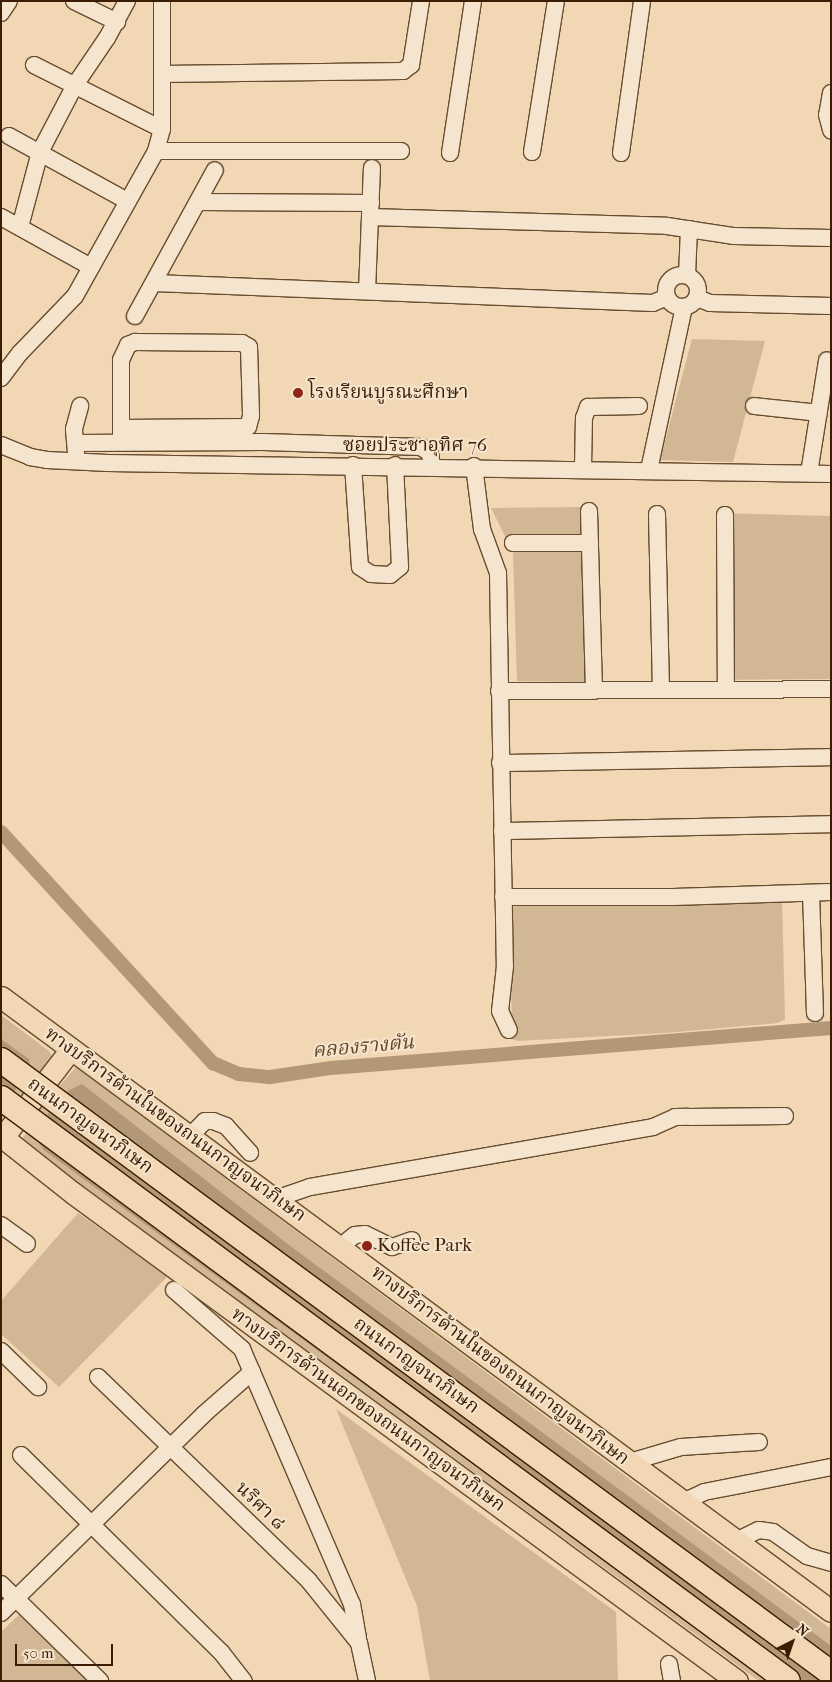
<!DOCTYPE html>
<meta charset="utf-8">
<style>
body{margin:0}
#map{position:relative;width:832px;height:1682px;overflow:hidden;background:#f1d7b3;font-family:"IM FELL French Canon","Noto Serif Thai",serif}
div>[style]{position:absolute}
.green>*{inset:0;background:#d2b795}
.water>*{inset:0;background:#b39877}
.canal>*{height:14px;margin:-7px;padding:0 7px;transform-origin:7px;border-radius:7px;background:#b39877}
.roads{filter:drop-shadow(1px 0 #684c2f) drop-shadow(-1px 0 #684c2f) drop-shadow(0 1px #684c2f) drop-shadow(0 -1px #684c2f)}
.minor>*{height:16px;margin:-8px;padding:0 8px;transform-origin:8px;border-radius:8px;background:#f6e5ce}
.minor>.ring{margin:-8px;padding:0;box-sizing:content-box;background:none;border:16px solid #f6e5ce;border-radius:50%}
.major>*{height:21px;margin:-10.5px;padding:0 10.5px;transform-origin:10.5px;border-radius:10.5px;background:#f1d7b3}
.bridges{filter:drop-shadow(1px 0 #3b1d03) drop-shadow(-1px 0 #3b1d03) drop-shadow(0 1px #3b1d03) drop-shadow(0 -1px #3b1d03)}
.highway-bridge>*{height:24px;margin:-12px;padding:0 12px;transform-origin:12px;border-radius:12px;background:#f1d7b3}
.dots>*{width:14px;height:14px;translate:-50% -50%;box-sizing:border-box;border:2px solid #f6e5ce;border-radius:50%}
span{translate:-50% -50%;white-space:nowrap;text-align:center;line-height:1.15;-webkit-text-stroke:4px #f6e5ce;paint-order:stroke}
.poi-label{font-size:19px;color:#3b1d03}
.left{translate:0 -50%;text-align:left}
.street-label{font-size:19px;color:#3b1d03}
.water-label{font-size:20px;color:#65482c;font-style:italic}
.frame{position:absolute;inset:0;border:2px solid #3b1d03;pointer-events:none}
.north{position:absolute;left:767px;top:1617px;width:50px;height:50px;-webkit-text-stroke:4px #f6e5ce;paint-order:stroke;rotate:41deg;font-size:14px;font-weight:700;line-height:20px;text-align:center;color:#3b1d03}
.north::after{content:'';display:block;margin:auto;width:18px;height:22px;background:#3b1d03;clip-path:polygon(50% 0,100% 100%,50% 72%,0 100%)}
.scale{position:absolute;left:15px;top:1644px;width:98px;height:22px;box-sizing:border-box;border:2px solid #3b1d03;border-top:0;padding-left:6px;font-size:15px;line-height:18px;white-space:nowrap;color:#3b1d03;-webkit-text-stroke:4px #f6e5ce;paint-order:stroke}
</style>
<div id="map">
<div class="green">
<i style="clip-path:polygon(692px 339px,765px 341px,733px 462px,660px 460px)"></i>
<i style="clip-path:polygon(585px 507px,585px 682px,517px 681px,513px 552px,491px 508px)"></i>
<i style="clip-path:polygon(717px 513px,831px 516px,831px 679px,719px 680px)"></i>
<i style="clip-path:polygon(782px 901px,785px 1019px,778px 1023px,665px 1033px,517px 1041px,512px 1039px,510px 907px,537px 904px)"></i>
<i style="clip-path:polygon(1px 1015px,49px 1051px,54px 1059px,1px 1120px)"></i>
<i style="clip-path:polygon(76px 1067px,831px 1629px,831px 1681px,759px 1681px,21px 1141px,44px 1104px)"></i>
<i style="clip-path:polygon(78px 1213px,168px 1276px,59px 1387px,1px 1334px,1px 1301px)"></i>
<i style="clip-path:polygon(336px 1409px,616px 1612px,618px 1681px,430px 1681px,417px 1606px)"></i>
<i style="clip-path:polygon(22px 1612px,99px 1681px,1px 1681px,1px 1632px)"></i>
</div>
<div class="water">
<i style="clip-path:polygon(1px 1039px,29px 1059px,31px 1070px,12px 1094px,1px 1100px)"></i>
<i style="clip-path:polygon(82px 1084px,289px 1245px,831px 1646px,831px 1681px,769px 1681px,44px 1150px,35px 1138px,49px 1112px,66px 1092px)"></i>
</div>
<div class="canal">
<i style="left:1px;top:832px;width:314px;rotate:47.5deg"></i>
<i style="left:213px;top:1063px;width:28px;rotate:23deg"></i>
<i style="left:239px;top:1074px;width:31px;rotate:6deg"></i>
<i style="left:270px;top:1077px;width:62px;rotate:-8.4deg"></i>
<i style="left:331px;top:1068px;width:502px;rotate:-4.57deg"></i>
</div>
<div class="roads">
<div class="minor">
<i style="left:74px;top:1px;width:48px;rotate:26deg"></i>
<i style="left:1px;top:13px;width:14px;rotate:-56deg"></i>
<i style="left:34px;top:65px;width:143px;rotate:26.6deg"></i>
<i style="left:162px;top:74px;width:241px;rotate:-0.7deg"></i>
<i style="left:403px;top:71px;width:10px;rotate:-37deg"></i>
<i style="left:411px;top:65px;width:65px;rotate:-81.1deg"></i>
<i style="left:831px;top:93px;width:22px;rotate:100deg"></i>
<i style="left:827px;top:115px;width:16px;rotate:75deg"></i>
<i style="left:9px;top:136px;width:135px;rotate:28.8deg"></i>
<i style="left:156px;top:151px;width:245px"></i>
<i style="left:532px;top:152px;width:153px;rotate:-81deg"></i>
<i style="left:450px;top:153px;width:154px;rotate:-81.4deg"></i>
<i style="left:621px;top:153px;width:153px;rotate:-82.1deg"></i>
<i style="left:198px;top:202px;width:173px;rotate:0.3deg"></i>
<i style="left:1px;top:217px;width:103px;rotate:29.1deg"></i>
<i style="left:370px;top:217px;width:297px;rotate:1.7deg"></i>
<i style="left:667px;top:226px;width:68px;rotate:8.5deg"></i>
<i style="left:734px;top:236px;width:97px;rotate:1.2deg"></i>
<i style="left:20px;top:227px;width:78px;rotate:-75.1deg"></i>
<i style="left:40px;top:152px;width:76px;rotate:-62.4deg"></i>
<i style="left:75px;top:85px;width:57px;rotate:-55.8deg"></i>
<i style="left:107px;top:38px;width:42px;rotate:-61.6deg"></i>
<i class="ring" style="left:666px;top:275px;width:16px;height:16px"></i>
<i style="left:687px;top:275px;width:46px;rotate:-87.5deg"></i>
<i style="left:154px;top:283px;width:499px;rotate:2.3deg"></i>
<i style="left:653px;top:303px;width:15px;rotate:-23deg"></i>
<i style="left:367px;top:291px;width:123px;rotate:-87.7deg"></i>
<i style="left:697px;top:298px;width:14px;rotate:21deg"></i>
<i style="left:710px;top:303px;width:121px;rotate:1.4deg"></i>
<i style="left:135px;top:316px;width:166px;rotate:-61.3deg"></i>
<i style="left:1px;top:378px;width:31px;rotate:-53deg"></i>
<i style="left:20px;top:353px;width:79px;rotate:-46deg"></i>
<i style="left:75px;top:296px;width:166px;rotate:-60.8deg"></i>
<i style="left:156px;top:151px;width:23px;rotate:-75deg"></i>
<i style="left:162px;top:129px;width:128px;rotate:-90deg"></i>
<i style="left:754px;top:406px;width:65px;rotate:6.1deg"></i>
<i style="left:121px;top:442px;width:82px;rotate:-90deg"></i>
<i style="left:121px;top:360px;width:17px;rotate:-65deg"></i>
<i style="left:128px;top:345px;width:8px;rotate:-23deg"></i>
<i style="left:135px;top:342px;width:107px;rotate:0.5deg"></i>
<i style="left:242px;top:343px;width:8px;rotate:30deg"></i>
<i style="left:249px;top:347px;width:69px;rotate:88.3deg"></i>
<i style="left:251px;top:416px;width:11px;rotate:105deg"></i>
<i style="left:248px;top:427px;width:127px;rotate:179.5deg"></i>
<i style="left:76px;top:443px;width:187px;rotate:-0.3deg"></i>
<i style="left:263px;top:442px;width:158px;rotate:1.8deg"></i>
<i style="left:421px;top:447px;width:11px;rotate:34deg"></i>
<i style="left:430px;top:453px;width:12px;rotate:81deg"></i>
<i style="left:1px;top:445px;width:31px;rotate:22deg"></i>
<i style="left:30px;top:457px;width:17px;rotate:10deg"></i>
<i style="left:47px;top:460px;width:61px;rotate:2.8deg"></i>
<i style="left:108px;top:463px;width:723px;rotate:0.87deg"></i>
<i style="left:76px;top:453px;width:24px;rotate:-95deg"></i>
<i style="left:74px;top:429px;width:24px;rotate:-75deg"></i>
<i style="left:353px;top:465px;width:102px;rotate:86.1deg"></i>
<i style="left:360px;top:567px;width:13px;rotate:32deg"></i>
<i style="left:371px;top:574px;width:19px;rotate:3deg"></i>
<i style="left:390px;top:575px;width:13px;rotate:-39deg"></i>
<i style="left:400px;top:567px;width:102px;rotate:-92.8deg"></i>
<i style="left:474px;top:466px;width:64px;rotate:82.8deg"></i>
<i style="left:482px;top:529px;width:47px;rotate:70deg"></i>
<i style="left:498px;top:573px;width:393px;rotate:89deg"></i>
<i style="left:505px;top:966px;width:45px;rotate:96.3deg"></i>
<i style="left:500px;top:1011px;width:21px;rotate:65deg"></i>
<i style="left:583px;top:468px;width:50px;rotate:-88.9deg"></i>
<i style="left:584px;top:418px;width:12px;rotate:-70deg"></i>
<i style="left:588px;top:407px;width:51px;rotate:-1.1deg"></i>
<i style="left:649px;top:470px;width:167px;rotate:-77.9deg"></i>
<i style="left:809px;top:473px;width:114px;rotate:-80.9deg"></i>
<i style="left:589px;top:511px;width:180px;rotate:88.4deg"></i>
<i style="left:657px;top:514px;width:176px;rotate:88.7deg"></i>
<i style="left:725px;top:515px;width:175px;rotate:89.7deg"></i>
<i style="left:513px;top:543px;width:77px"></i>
<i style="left:499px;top:691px;width:332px;rotate:-0.3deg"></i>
<i style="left:500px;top:763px;width:331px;rotate:-1deg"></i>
<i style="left:502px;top:831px;width:329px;rotate:-1.2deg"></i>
<i style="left:811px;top:893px;width:120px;rotate:88.1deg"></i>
<i style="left:503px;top:897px;width:170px"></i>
<i style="left:673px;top:897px;width:158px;rotate:-1.8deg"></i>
<i style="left:190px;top:1136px;width:21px;rotate:-45deg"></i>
<i style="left:205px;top:1121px;width:8px"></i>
<i style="left:213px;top:1121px;width:14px;rotate:21deg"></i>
<i style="left:226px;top:1126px;width:36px;rotate:48deg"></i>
<i style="left:275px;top:1199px;width:37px;rotate:-19deg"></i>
<i style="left:310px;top:1187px;width:348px;rotate:-9.9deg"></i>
<i style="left:653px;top:1127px;width:24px;rotate:-24deg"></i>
<i style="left:675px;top:1117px;width:110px;rotate:-0.5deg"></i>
<i style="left:1px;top:1225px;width:32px;rotate:36deg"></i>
<i style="left:340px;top:1247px;width:19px;rotate:-39deg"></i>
<i style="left:355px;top:1235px;width:10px;rotate:-6deg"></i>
<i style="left:365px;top:1234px;width:30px;rotate:26deg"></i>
<i style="left:392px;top:1247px;width:21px;rotate:-19deg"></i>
<i style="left:174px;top:1290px;width:90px;rotate:40.9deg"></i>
<i style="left:242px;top:1349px;width:278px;rotate:66.7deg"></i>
<i style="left:352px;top:1604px;width:35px;rotate:80deg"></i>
<i style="left:1px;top:1351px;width:52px;rotate:44.2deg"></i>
<i style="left:98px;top:1377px;width:293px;rotate:44deg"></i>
<i style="left:309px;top:1581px;width:80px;rotate:51.1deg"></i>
<i style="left:359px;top:1643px;width:39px;rotate:78deg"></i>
<i style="left:21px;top:1455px;width:281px;rotate:44.6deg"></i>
<i style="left:221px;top:1652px;width:37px;rotate:52deg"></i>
<i style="left:630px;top:1462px;width:53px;rotate:-16.4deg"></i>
<i style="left:681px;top:1447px;width:78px;rotate:-3.7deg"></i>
<i style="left:683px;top:1502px;width:23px;rotate:-25deg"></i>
<i style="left:704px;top:1492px;width:129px;rotate:-11.1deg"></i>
<i style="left:736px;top:1541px;width:25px;rotate:-26deg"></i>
<i style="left:759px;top:1530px;width:14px;rotate:8deg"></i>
<i style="left:773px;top:1532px;width:42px;rotate:35.2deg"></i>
<i style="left:807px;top:1556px;width:25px;rotate:16deg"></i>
<i style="left:1px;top:1584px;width:139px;rotate:44.4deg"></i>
<i style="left:1px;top:1613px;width:284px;rotate:-44.4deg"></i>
<i style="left:204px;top:1414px;width:64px;rotate:-41.2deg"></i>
<i style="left:669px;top:1664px;width:17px;rotate:80deg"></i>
</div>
<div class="major">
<i style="left:1px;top:997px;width:1032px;rotate:36.49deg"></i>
<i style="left:1px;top:1136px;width:92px;rotate:38.4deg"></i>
<i style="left:73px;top:1193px;width:824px;rotate:36.31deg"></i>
<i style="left:3px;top:1137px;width:111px;rotate:-52.3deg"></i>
</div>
</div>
<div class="bridges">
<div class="highway-bridge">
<i style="left:1px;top:1060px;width:1032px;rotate:36.45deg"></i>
<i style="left:1px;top:1098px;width:979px;rotate:36.53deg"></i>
</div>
</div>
<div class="dots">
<i style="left:298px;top:393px;background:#8f2418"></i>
<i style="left:367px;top:1246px;background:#8f2418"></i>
</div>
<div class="poi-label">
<span class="left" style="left:308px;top:393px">โรงเรียนบูรณะศึกษา</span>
<span class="left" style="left:377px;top:1246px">Koffee Park</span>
</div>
<div class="street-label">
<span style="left:415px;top:446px">ซอยประชาอุทิศ 76</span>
<span style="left:175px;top:1125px;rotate:36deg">ทางบริการด้านในของถนนกาญจนาภิเษก</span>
<span style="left:90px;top:1126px;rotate:36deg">ถนนกาญจนาภิเษก</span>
<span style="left:416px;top:1366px;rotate:36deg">ถนนกาญจนาภิเษก</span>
<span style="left:500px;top:1366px;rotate:37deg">ทางบริการด้านในของถนนกาญจนาภิเษก</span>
<span style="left:368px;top:1410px;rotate:36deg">ทางบริการด้านนอกของถนนกาญจนาภิเษก</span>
<span style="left:260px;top:1506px;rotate:44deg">นริศา ๘</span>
</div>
<div class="water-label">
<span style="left:363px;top:1046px;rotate:-5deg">คลองรางตัน</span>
</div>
<div class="frame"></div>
<div class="north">N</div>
<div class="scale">50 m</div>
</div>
